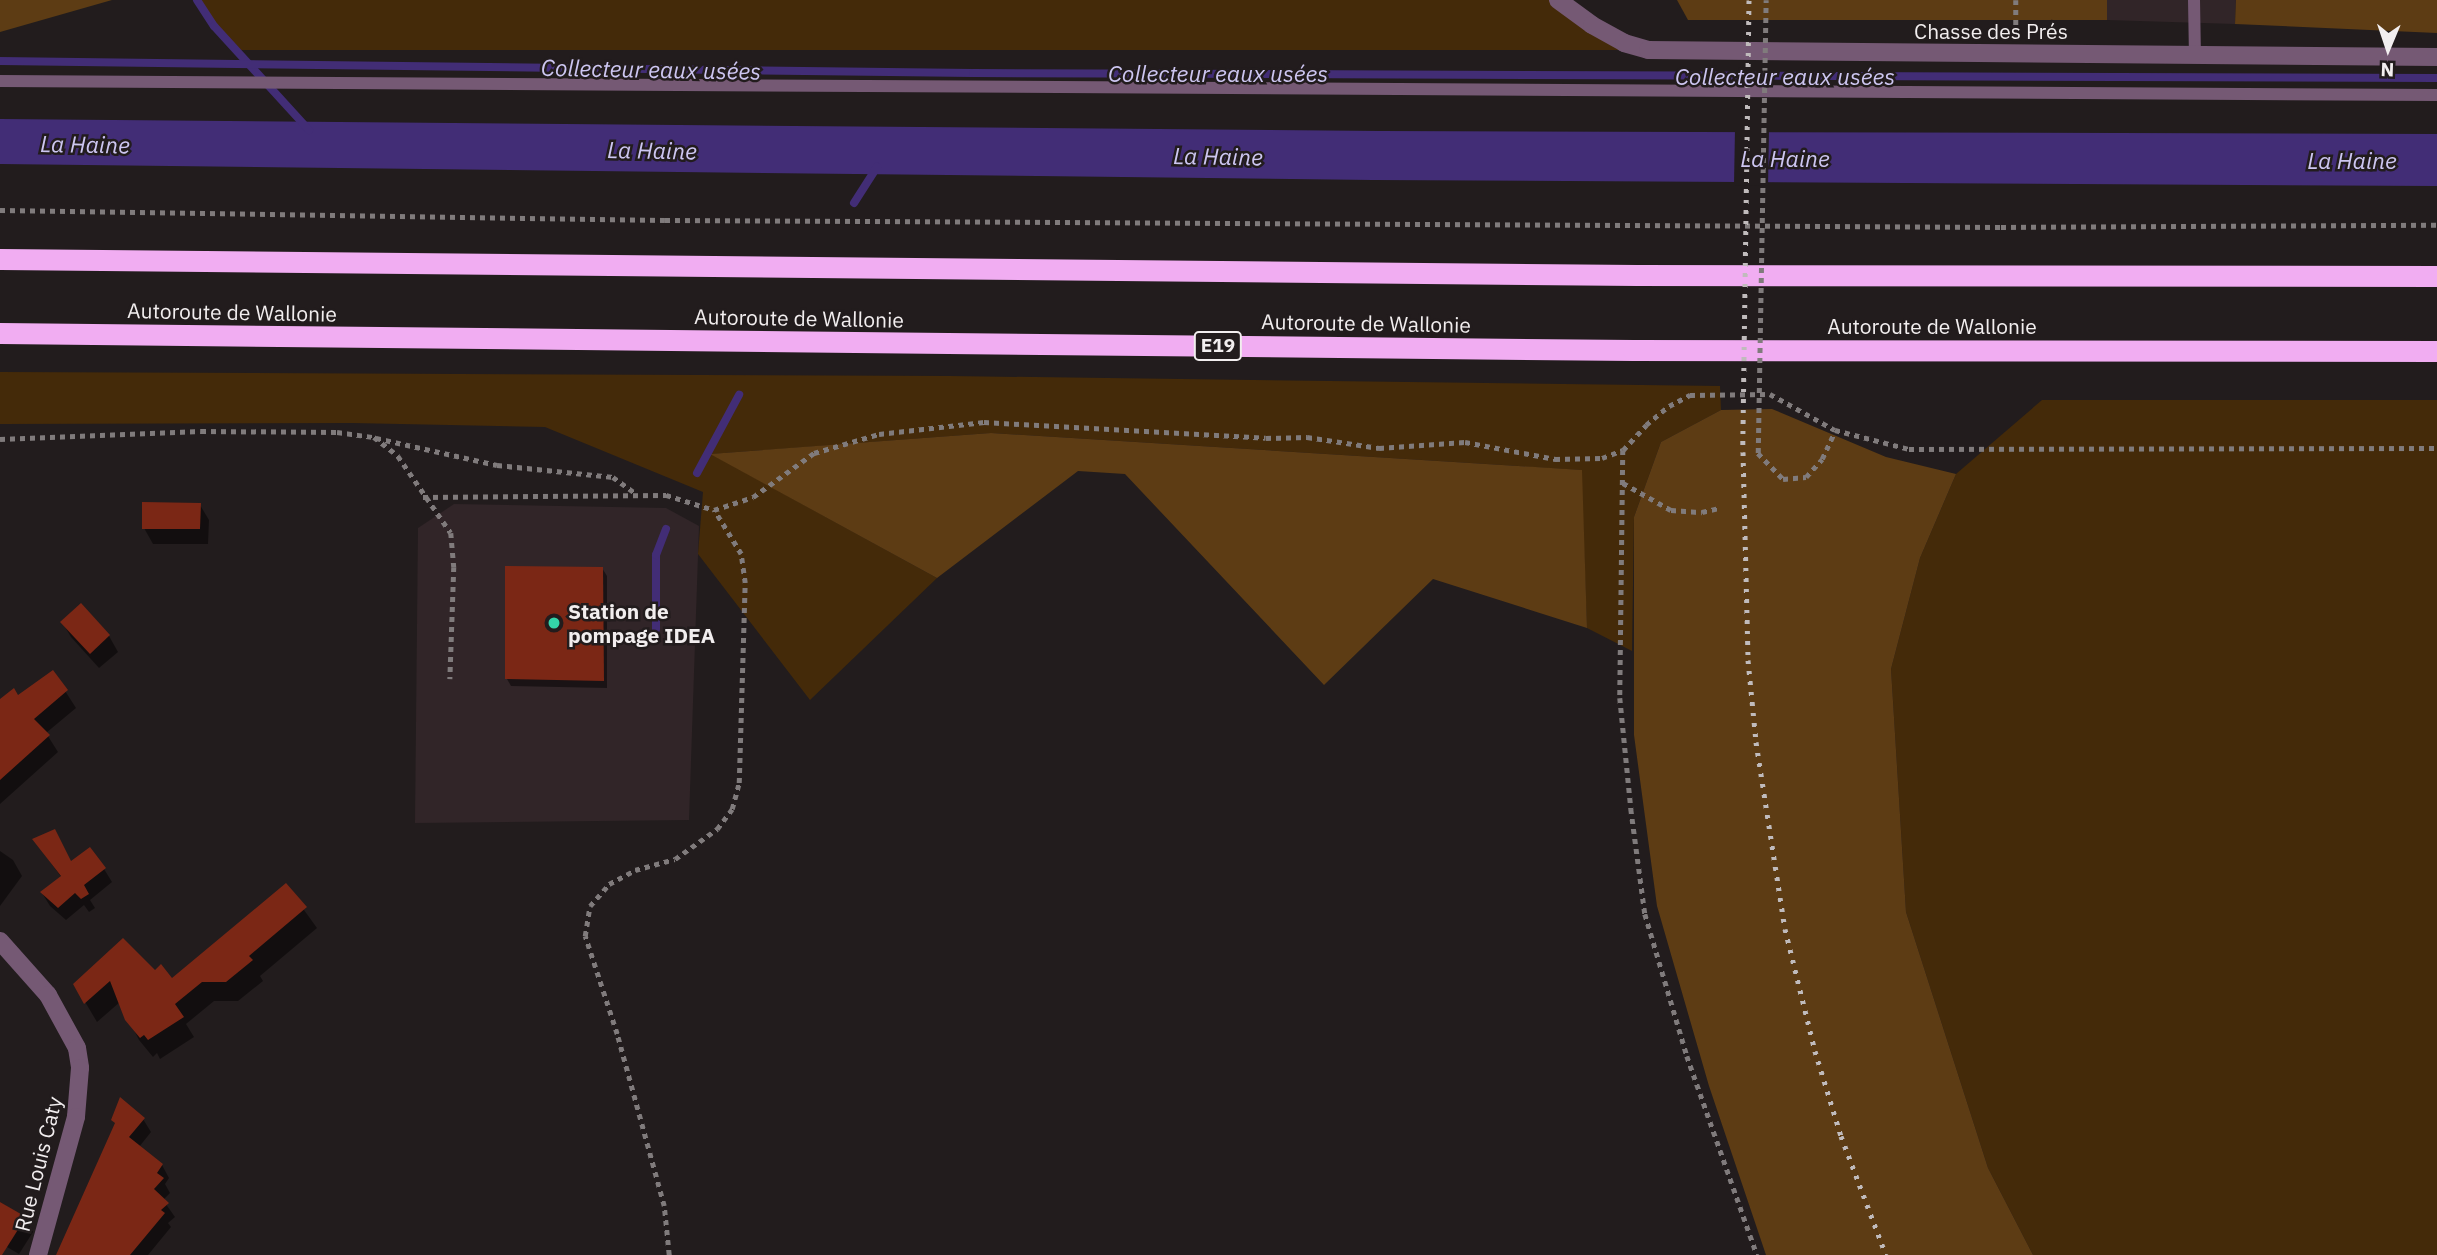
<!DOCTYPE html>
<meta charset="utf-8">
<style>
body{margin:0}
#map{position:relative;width:2437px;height:1255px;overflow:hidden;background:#221c1d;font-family:"IBM Plex Sans",sans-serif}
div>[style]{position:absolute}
.built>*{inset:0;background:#312528}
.green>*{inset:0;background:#442a09}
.forest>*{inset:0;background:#5d3c14}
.water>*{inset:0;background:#422d76}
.pier>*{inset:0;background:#221c1d}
.shadow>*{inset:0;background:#0007}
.stream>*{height:8px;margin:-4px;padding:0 4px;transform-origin:4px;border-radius:4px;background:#422d76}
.building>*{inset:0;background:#7b2715}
.path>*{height:4.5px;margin-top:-2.25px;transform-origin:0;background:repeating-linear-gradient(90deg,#807b7c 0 5px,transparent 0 10px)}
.service>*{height:12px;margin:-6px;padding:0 6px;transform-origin:6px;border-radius:6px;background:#755974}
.minor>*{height:18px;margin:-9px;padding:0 9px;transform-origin:9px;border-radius:9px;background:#755974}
.motorway>*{height:21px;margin:-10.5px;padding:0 10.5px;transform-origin:10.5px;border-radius:10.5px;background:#f1adf2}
.rail>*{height:5px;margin-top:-2.5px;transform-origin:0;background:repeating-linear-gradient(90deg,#c0bbbc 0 3.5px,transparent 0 10.5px)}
.path-bridge>*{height:4.5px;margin-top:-2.25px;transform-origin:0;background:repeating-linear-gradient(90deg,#807b7c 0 5px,transparent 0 10px)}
.dots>*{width:19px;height:19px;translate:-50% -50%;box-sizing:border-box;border:4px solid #221c1d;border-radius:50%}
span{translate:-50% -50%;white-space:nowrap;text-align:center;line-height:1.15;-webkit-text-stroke:5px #221c1d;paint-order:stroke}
.shield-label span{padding:2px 5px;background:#221c1d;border:2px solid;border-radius:5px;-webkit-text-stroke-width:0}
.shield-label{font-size:19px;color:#f2eeef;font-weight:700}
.street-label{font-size:21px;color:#f2eeef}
.poi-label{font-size:21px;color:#f2eeef;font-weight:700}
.left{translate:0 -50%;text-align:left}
.water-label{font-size:23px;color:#cdc6f1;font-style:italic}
.north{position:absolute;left:2353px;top:14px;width:70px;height:70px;-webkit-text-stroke:5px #221c1d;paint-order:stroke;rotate:182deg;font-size:19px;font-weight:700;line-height:28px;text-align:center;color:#f2eeef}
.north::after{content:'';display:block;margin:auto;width:24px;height:32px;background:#f2eeef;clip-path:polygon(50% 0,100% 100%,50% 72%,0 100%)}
</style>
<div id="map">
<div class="built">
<i style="clip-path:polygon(2107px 0,2236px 0,2235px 24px,2107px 20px)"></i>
<i style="clip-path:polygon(454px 504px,666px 508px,699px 526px,689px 820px,415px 823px,418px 528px)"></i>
</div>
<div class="green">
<i style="clip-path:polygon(197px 0,1559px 0,1648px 50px,236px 50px,214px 26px)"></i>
<i style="clip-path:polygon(0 372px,949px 376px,1720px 386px,1721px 410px,1661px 442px,1634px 517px,1632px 651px,1587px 628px,1581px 470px,991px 433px,711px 454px,937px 578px,810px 700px,698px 554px,703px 492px,545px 427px,352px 423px,0 424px)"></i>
<i style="clip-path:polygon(2042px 400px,2437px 400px,2437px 1255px,2033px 1255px,1988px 1168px,1906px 912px,1891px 669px,1920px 558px,1956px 474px)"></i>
</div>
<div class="forest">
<i style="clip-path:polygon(0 0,112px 0,0 32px)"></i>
<i style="clip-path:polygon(1677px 0,2107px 0,2107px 20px,1688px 20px)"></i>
<i style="clip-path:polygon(2236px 0,2437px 0,2437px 33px,2235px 24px)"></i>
<i style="clip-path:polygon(1772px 409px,1886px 457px,1956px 474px,1920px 558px,1891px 669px,1906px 912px,1988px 1168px,2033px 1255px,1766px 1255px,1709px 1086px,1657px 906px,1634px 735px,1634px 517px,1661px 442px,1721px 410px)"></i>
<i style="clip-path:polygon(991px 433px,1582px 470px,1587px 628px,1433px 579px,1324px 685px,1125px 474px,1078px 471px,937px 578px,710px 454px)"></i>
</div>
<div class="water">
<i style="clip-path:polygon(0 119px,1380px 131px,2437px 134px,2437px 186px,1373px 180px,0 164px)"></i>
</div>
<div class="pier">
<i style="clip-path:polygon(1735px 129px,1769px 129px,1768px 186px,1734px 185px)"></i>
</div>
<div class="shadow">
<i style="clip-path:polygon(200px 505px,209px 520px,208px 544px,153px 544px,144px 528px)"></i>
<i style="clip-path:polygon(602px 568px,607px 576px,607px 688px,511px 686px,507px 679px)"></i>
<i style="clip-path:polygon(62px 622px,109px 636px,118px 652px,99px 668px,71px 637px)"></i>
<i style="clip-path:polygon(53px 672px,76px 708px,46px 733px,58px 752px,0 804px,0 701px,18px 698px)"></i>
<i style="clip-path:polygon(34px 840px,71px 863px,104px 869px,112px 882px,90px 900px,95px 908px,89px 912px,84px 905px,66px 920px,50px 906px,42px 893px,62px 878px)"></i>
<i style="clip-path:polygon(0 851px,13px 860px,22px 876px,0 906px)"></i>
<i style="clip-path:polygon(286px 885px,317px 928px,260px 976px,263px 981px,238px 1001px,214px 1001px,186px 1024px,194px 1037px,160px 1059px,157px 1053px,153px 1057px,139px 1040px,120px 1002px,97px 1022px,75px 985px,155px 972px,172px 981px)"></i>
<i style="clip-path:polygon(143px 1119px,151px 1132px,139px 1147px,162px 1165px,169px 1178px,165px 1184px,170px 1193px,163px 1200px,175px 1217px,168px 1223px,171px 1227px,148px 1255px,85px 1255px,116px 1124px,113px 1120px)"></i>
<i style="clip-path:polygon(0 1202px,25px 1218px,33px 1232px,19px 1254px,0 1243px)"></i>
</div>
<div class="stream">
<i style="left:197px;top:0;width:31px;rotate:57deg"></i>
<i style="left:214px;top:26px;width:141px;rotate:47.6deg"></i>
<i style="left:0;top:61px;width:973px;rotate:0.71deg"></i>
<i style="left:973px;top:73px;width:1464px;rotate:0.2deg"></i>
<i style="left:854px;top:203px;width:43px;rotate:-57.4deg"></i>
<i style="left:697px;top:473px;width:89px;rotate:-61.7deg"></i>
<i style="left:656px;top:629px;width:74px;rotate:-90deg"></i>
<i style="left:656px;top:555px;width:28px;rotate:-69deg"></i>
</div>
<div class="building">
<i style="clip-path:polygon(142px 502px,201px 503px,200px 529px,142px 529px)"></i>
<i style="clip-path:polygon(505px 566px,603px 567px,604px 681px,505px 679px)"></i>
<i style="clip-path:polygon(81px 603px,110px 635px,90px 654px,60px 622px)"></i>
<i style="clip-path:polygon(53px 670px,68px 690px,34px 719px,50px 735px,0 780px,0 699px,14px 688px,18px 695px)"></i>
<i style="clip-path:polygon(55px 829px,71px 861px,90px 847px,106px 868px,84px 885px,89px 894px,81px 899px,75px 893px,58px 908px,40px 892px,61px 876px,32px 839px)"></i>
<i style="clip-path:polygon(286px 883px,307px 907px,249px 956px,253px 960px,226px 982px,202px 982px,175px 1004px,184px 1017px,148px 1040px,144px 1035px,140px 1038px,125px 1020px,110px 981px,84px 1004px,73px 984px,123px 938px,155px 970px,161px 964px,172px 978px)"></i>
<i style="clip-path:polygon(120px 1097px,145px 1118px,129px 1137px,163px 1164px,157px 1173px,164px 1178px,154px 1189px,169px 1203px,161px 1210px,165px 1213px,130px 1255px,56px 1255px,115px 1123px,111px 1120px)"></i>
<i style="clip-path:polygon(0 1202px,26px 1217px,2px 1255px,0 1255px)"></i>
</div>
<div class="path">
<i style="left:2016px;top:0;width:34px;rotate:90deg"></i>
<i style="left:0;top:210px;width:665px;rotate:0.86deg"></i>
<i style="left:665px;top:220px;width:1336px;rotate:0.3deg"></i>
<i style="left:2001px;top:227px;width:436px;rotate:-0.3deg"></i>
<i style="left:376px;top:438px;width:124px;rotate:12.6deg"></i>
<i style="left:497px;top:465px;width:117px;rotate:5.9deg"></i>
<i style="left:613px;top:477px;width:27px;rotate:36deg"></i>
<i style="left:0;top:439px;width:201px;rotate:-2.3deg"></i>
<i style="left:201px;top:431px;width:136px;rotate:0.4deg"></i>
<i style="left:337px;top:432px;width:37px;rotate:8deg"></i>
<i style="left:374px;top:437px;width:31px;rotate:38deg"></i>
<i style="left:398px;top:456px;width:93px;rotate:55.5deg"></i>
<i style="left:451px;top:533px;width:34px;rotate:85deg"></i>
<i style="left:454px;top:567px;width:112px;rotate:92deg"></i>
<i style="left:1623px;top:450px;width:248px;rotate:90.7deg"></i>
<i style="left:1620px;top:698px;width:112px;rotate:84.3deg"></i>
<i style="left:1631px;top:809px;width:106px;rotate:82.4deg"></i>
<i style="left:1645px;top:914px;width:148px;rotate:73.5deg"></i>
<i style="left:1687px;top:1056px;width:211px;rotate:70.6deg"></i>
<i style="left:1758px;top:453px;width:36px;rotate:46deg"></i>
<i style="left:1783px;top:479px;width:23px;rotate:-5deg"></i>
<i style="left:1806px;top:477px;width:24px;rotate:-48deg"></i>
<i style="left:1822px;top:459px;width:31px;rotate:-65deg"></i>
<i style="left:1623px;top:483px;width:55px;rotate:29.4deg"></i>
<i style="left:1671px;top:510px;width:31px;rotate:4deg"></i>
<i style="left:1702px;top:512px;width:17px;rotate:-13deg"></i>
<i style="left:423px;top:497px;width:243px;rotate:-0.5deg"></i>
<i style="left:666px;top:495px;width:50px;rotate:17.4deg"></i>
<i style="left:714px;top:510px;width:41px;rotate:-18.4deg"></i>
<i style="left:753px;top:497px;width:75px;rotate:-35.8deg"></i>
<i style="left:814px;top:453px;width:68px;rotate:-16.3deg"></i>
<i style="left:879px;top:434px;width:106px;rotate:-6.5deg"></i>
<i style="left:984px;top:422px;width:282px;rotate:3.2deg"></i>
<i style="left:1266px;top:438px;width:41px;rotate:-1.4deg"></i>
<i style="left:1307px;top:437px;width:73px;rotate:8.7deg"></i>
<i style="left:1379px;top:448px;width:86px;rotate:-4deg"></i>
<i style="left:1465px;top:442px;width:92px;rotate:10.7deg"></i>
<i style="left:1555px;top:459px;width:47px;rotate:-1.2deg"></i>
<i style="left:1602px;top:458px;width:22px;rotate:-21deg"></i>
<i style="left:1623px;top:450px;width:34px;rotate:-47deg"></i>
<i style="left:1646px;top:425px;width:30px;rotate:-40deg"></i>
<i style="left:1669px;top:406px;width:24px;rotate:-28deg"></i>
<i style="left:1690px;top:395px;width:80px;rotate:-0.7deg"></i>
<i style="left:1770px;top:394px;width:74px;rotate:29deg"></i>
<i style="left:1835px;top:430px;width:76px;rotate:14.4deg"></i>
<i style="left:1909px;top:449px;width:528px;rotate:-0.11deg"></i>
<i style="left:669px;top:1255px;width:49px;rotate:-95.8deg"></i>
<i style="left:664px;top:1206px;width:178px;rotate:-105.3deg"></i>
<i style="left:617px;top:1034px;width:103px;rotate:-108.1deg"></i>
<i style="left:585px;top:936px;width:30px;rotate:-81deg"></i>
<i style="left:590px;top:906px;width:29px;rotate:-49deg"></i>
<i style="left:609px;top:884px;width:30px;rotate:-28deg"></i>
<i style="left:635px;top:870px;width:41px;rotate:-15.4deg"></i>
<i style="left:675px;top:859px;width:52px;rotate:-35.5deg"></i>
<i style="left:717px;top:829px;width:25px;rotate:-53deg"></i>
<i style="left:732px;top:809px;width:27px;rotate:-75deg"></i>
<i style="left:739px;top:783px;width:200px;rotate:-88.3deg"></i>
<i style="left:745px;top:583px;width:29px;rotate:-98deg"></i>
<i style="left:741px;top:554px;width:52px;rotate:-121.5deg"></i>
</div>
<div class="service">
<i style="left:2194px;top:0;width:55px;rotate:89deg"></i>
<i style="left:0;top:81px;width:2437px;rotate:0.33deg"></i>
</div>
<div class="minor">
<i style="left:1558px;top:0;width:42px;rotate:36.3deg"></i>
<i style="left:1592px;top:25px;width:37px;rotate:29deg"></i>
<i style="left:1624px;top:43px;width:25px;rotate:16deg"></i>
<i style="left:1648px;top:50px;width:789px;rotate:0.51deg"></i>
<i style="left:0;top:941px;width:72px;rotate:48.4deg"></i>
<i style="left:48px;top:995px;width:60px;rotate:61.3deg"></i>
<i style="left:77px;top:1048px;width:20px;rotate:81deg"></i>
<i style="left:80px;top:1068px;width:49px;rotate:94.7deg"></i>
<i style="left:76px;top:1117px;width:143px;rotate:105.4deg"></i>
</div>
<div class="motorway">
<i style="left:0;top:259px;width:1637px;rotate:0.56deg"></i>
<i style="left:1637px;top:275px;width:800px;rotate:0.07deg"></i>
<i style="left:0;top:333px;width:1633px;rotate:0.6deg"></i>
<i style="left:1633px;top:350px;width:804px;rotate:0.07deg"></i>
</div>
<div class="rail">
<i style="left:1749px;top:0;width:452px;rotate:90.8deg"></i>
<i style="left:1743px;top:452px;width:208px;rotate:88.6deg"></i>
<i style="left:1748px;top:660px;width:82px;rotate:84.4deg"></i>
<i style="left:1756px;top:742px;width:189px;rotate:81.2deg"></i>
<i style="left:1785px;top:929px;width:126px;rotate:76.2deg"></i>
<i style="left:1815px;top:1051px;width:89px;rotate:73deg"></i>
<i style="left:1841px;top:1136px;width:127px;rotate:69.3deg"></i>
</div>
<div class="path-bridge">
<i style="left:1758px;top:453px;width:453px;rotate:-89deg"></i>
</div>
<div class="dots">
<i style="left:554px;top:623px;background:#34d4a8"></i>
</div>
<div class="shield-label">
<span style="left:1218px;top:346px">E19</span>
</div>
<div class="street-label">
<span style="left:1991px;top:31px">Chasse des Prés</span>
<span style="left:232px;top:312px;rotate:1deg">Autoroute de Wallonie</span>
<span style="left:799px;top:318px;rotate:1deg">Autoroute de Wallonie</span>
<span style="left:1366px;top:323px;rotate:1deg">Autoroute de Wallonie</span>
<span style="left:1932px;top:326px">Autoroute de Wallonie</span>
<span style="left:38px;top:1164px;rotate:-76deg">Rue Louis Caty</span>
</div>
<div class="poi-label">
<span class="left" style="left:568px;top:623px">Station de<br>pompage IDEA</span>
</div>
<div class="water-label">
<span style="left:651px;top:69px;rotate:1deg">Collecteur eaux usées</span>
<span style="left:1218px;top:73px">Collecteur eaux usées</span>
<span style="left:1785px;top:76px">Collecteur eaux usées</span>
<span style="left:85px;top:144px;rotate:1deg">La Haine</span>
<span style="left:652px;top:150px;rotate:1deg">La Haine</span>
<span style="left:1218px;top:156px;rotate:1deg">La Haine</span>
<span style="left:1785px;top:158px">La Haine</span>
<span style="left:2352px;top:160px">La Haine</span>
</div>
<div class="north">N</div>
</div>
